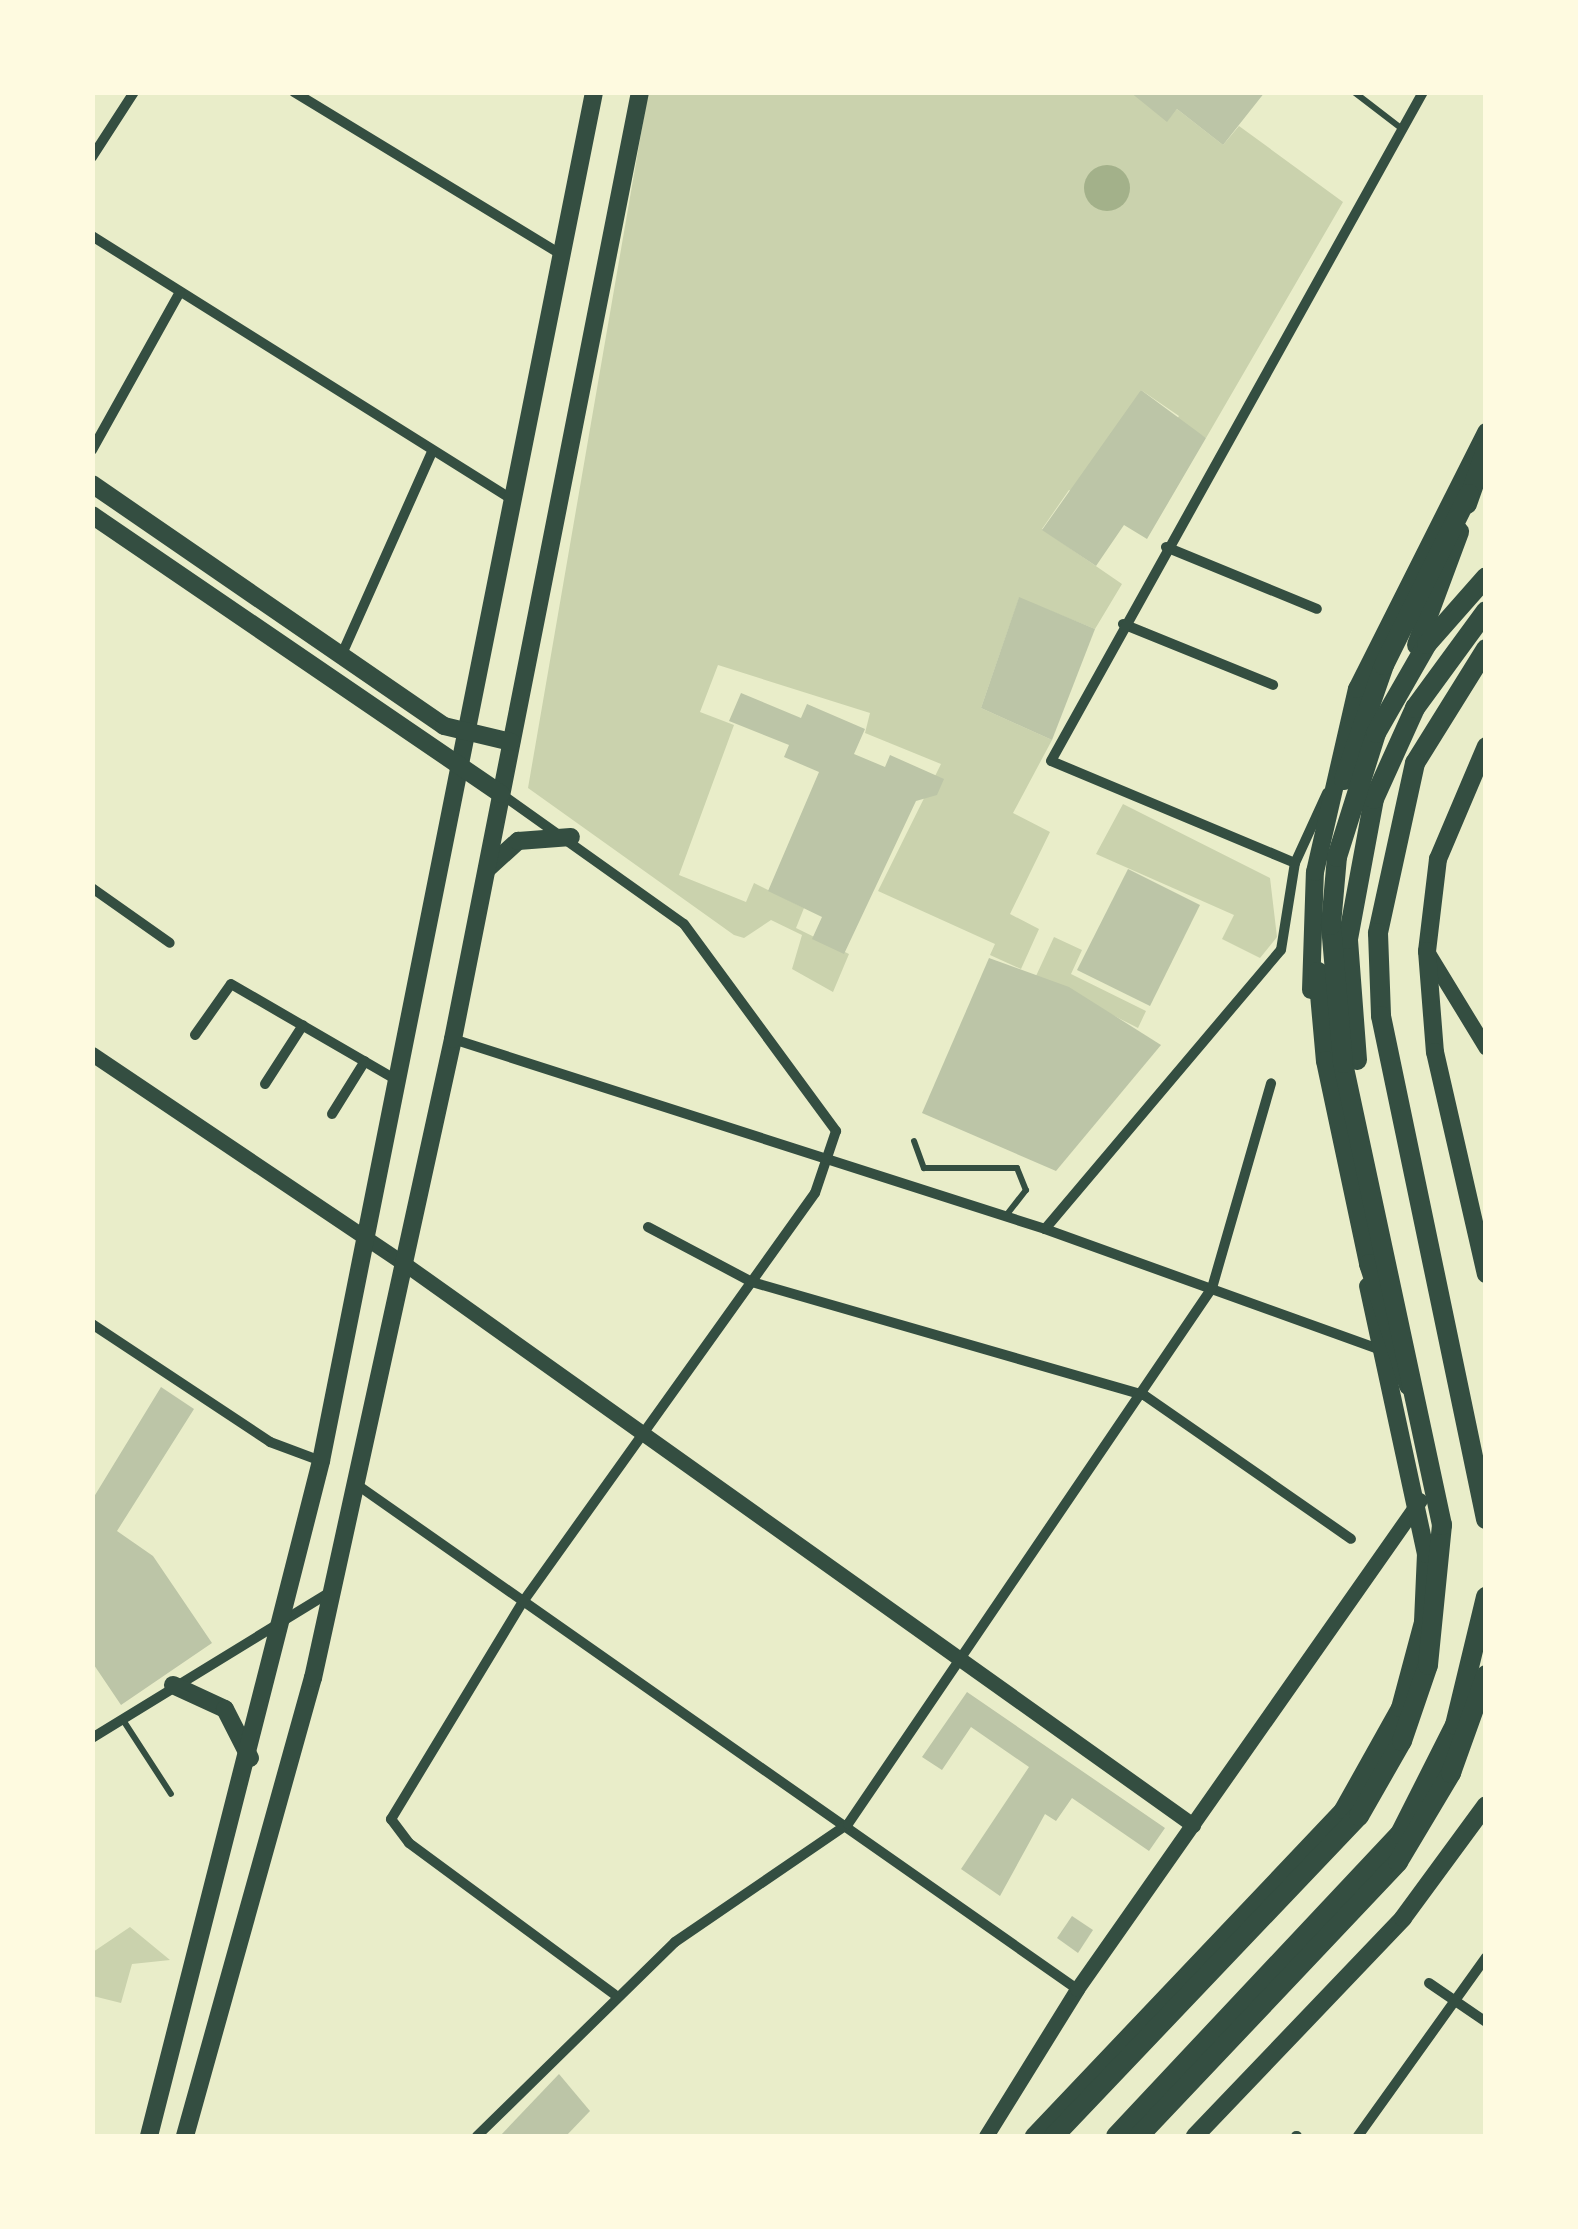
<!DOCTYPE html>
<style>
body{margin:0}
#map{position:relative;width:1578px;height:2229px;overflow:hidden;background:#e9edc9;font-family:Commissioner,sans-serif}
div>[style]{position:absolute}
.green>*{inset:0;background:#cad2ad}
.water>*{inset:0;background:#a3b18a}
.round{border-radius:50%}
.building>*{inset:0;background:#bcc5a7}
.service>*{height:6px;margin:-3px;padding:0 3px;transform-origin:3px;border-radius:3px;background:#344e41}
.minor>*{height:10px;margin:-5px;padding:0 5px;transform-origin:5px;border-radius:5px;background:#344e41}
.tertiary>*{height:15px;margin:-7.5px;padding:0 7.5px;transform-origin:7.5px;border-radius:7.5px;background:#344e41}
.secondary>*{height:18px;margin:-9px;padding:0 9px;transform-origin:9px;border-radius:9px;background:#344e41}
.primary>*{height:18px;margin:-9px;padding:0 9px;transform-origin:9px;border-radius:9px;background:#344e41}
.motorway>*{height:20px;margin:-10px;padding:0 10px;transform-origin:10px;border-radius:10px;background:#344e41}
span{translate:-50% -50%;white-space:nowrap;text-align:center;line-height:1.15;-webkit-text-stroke:10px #fefae0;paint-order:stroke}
.frame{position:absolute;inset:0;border:95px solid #fefae0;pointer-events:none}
</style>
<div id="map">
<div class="green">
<i style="clip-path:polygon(648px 93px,1139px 93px,1167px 121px,1177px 109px,1223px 145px,1239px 126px,1343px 202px,1206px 438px,1191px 429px,1139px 475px,1179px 416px,1141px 390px,1103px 512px,1069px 490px,1042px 529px,1122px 584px,1095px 629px,1019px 598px,981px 708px,1052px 740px,1013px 813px,1050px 832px,1010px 914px,1039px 929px,1021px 969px,990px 955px,995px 944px,878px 891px,941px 764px,865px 733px,870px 713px,718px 665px,700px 712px,734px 725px,679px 875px,746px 902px,754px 883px,804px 908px,796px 928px,849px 954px,833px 992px,792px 969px,802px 935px,771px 920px,744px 938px,734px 935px,528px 788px)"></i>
<i style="clip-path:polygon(1123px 804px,1270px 878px,1277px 937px,1260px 958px,1222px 939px,1234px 915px,1096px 854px)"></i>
<i style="clip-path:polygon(1054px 937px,1082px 950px,1071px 974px,1146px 1011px,1138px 1028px,1036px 976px)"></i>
<i style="clip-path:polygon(130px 1927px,170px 1960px,132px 1964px,121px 2003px,93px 1996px,93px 1952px)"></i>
</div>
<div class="water">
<i class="round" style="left:1084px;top:165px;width:46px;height:46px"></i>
</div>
<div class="building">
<i style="clip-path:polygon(1130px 92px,1265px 92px,1223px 145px,1177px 109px,1167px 122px)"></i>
<i style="clip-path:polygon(1141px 390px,1206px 438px,1147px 539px,1124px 525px,1096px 566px,1042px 530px)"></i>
<i style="clip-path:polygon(1019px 597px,1095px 629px,1052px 740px,981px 708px)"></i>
<i style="clip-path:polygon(741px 693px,801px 718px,807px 704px,865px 729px,854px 754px,885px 767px,890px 755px,944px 779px,937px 795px,916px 801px,844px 954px,812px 939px,822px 917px,768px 891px,819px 772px,784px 757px,789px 745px,729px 721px)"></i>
<i style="clip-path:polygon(1128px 869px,1200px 905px,1150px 1006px,1077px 970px)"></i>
<i style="clip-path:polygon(989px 958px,1069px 987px,1161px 1045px,1056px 1171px,922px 1113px)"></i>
<i style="clip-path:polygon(161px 1387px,194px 1409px,117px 1531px,153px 1556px,212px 1643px,121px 1705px,92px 1662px,92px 1500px)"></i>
<i style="clip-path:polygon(967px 1692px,1165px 1828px,1149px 1851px,1072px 1798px,1056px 1821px,1045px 1814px,1000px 1896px,961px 1869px,1029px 1767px,971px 1727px,942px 1770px,922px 1757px)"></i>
<i style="clip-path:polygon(1072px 1916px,1093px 1930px,1078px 1953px,1057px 1938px)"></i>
<i style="clip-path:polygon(559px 2074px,590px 2111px,566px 2136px,500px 2136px)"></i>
</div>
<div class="service">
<i style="left:1354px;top:92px;width:61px;rotate:37.6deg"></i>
<i style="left:914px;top:1141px;width:29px;rotate:70deg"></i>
<i style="left:924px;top:1168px;width:93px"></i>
<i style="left:1017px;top:1168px;width:24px;rotate:68deg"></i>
<i style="left:1026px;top:1190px;width:33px;rotate:128deg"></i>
<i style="left:123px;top:1720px;width:88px;rotate:57deg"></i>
</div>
<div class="minor">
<i style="left:294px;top:92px;width:316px;rotate:31.3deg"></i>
<i style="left:92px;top:157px;width:77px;rotate:-57.1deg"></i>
<i style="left:92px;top:236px;width:499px;rotate:32.1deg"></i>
<i style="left:92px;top:450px;width:181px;rotate:-60.9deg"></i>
<i style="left:1166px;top:547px;width:163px;rotate:22.3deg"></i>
<i style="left:1123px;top:624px;width:162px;rotate:22.1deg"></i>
<i style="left:342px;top:654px;width:221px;rotate:-66deg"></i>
<i style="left:501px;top:794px;width:224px;rotate:35.4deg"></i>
<i style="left:684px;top:924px;width:257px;rotate:53.7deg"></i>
<i style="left:836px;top:1131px;width:65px;rotate:108.7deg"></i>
<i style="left:815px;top:1193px;width:504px;rotate:125.55deg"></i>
<i style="left:522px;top:1603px;width:253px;rotate:121.2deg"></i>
<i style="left:391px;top:1819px;width:30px;rotate:53deg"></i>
<i style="left:409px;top:1843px;width:255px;rotate:36.4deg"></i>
<i style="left:1295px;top:863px;width:264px;rotate:-157.3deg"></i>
<i style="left:1051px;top:761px;width:765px;rotate:-60.92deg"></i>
<i style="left:92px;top:888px;width:95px;rotate:35.2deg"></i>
<i style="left:195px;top:1035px;width:62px;rotate:-54.8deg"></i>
<i style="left:231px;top:984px;width:195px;rotate:30.1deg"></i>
<i style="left:453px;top:1039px;width:622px;rotate:17.79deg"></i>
<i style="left:1045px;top:1229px;width:358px;rotate:19.8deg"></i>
<i style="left:265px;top:1084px;width:70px;rotate:-57.2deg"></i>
<i style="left:332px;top:1114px;width:62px;rotate:-58.1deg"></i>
<i style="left:648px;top:1227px;width:118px;rotate:27.9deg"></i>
<i style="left:752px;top:1282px;width:408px;rotate:16.1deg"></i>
<i style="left:1144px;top:1395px;width:252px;rotate:34.8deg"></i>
<i style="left:1045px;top:1229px;width:365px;rotate:-49.8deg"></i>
<i style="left:1281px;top:950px;width:88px;rotate:-80.9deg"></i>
<i style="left:1295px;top:863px;width:77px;rotate:-65.4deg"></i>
<i style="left:92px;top:1324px;width:214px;rotate:33.5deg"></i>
<i style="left:270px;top:1442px;width:54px;rotate:20.4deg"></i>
<i style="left:356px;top:1484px;width:880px;rotate:35.01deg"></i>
<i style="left:92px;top:1738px;width:279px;rotate:-31.5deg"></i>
<i style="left:1429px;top:1983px;width:69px;rotate:34.4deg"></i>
<i style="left:477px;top:2136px;width:277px;rotate:-44.4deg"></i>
<i style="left:675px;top:1942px;width:209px;rotate:-34.3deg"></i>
<i style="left:848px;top:1824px;width:648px;rotate:-55.82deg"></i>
<i style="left:1212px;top:1288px;width:213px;rotate:-73.9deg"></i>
<i style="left:1296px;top:2136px;width:1px"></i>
<i style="left:1358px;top:2136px;width:220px;rotate:-54.4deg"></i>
</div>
<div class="tertiary">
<i style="left:1428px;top:953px;width:111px;rotate:58.6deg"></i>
<i style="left:92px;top:1054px;width:373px;rotate:33.9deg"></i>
<i style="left:402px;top:1262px;width:971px;rotate:35.44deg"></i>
<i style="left:986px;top:2136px;width:173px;rotate:-58.2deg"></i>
<i style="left:1077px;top:1989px;width:597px;rotate:-54.95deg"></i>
</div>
<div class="secondary">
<i style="left:1486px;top:746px;width:123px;rotate:113deg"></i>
<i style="left:1438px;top:859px;width:93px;rotate:96.8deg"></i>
<i style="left:1427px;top:951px;width:101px;rotate:85.5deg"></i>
<i style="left:1435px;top:1052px;width:228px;rotate:77.1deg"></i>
<i style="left:487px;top:869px;width:42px;rotate:-42.1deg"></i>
<i style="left:518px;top:841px;width:53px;rotate:-4.3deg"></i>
<i style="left:1311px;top:990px;width:118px;rotate:-88.1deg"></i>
<i style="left:1315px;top:872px;width:188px;rotate:-77.1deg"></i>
<i style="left:1357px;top:689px;width:288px;rotate:-63.3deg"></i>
<i style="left:173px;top:1685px;width:57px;rotate:24.8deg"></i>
<i style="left:225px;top:1709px;width:55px;rotate:63deg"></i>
<i style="left:149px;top:2136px;width:697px;rotate:-75.7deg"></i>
<i style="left:321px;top:1461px;width:1396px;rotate:-78.72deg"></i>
<i style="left:185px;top:2136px;width:476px;rotate:-74.4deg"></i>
<i style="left:313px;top:1678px;width:654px;rotate:-77.64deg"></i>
<i style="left:453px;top:1039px;width:965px;rotate:-78.83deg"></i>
<i style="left:1034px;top:2136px;width:449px;rotate:-46.5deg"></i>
<i style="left:1343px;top:1810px;width:117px;rotate:-60.8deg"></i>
<i style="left:1400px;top:1708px;width:89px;rotate:-75deg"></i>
<i style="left:1423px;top:1622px;width:68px;rotate:-87.5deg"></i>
<i style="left:1426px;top:1554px;width:274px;rotate:-102.2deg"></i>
<i style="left:1195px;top:2136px;width:301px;rotate:-46.3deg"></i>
<i style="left:1403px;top:1918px;width:140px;rotate:-53.7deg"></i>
</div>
<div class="primary">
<i style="left:92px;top:484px;width:427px;rotate:34.5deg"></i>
<i style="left:444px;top:726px;width:69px;rotate:13.4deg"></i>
<i style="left:92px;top:515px;width:495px;rotate:34.3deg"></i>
</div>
<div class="motorway">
<i style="left:1467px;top:504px;width:57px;rotate:-70.6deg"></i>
<i style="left:1417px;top:645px;width:121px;rotate:-69.6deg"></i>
<i style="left:1486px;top:649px;width:134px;rotate:121.9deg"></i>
<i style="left:1415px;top:763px;width:174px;rotate:102.3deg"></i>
<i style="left:1378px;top:933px;width:83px;rotate:87.9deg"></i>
<i style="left:1381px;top:1016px;width:514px;rotate:78.21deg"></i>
<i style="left:1344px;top:780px;width:122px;rotate:-70.8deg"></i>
<i style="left:1384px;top:665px;width:191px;rotate:-63.6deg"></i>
<i style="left:1318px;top:972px;width:89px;rotate:84.9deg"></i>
<i style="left:1326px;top:1061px;width:208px;rotate:78deg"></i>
<i style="left:1369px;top:1264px;width:128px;rotate:71.8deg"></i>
<i style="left:1357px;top:1060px;width:121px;rotate:-94.3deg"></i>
<i style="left:1348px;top:939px;width:142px;rotate:-79.5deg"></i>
<i style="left:1374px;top:799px;width:100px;rotate:-65.7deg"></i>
<i style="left:1415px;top:708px;width:120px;rotate:-53.8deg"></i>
<i style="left:1054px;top:2136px;width:442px;rotate:-46.4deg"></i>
<i style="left:1359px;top:1816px;width:86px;rotate:-60.2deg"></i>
<i style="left:1402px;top:1741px;width:80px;rotate:-71.1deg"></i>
<i style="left:1428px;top:1665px;width:141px;rotate:-84.3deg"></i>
<i style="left:1442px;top:1525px;width:472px;rotate:-102.1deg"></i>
<i style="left:1343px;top:1063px;width:139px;rotate:-95deg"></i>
<i style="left:1331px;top:925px;width:68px;rotate:-85deg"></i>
<i style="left:1337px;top:857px;width:130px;rotate:-72.5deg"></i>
<i style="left:1376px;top:733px;width:103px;rotate:-60.2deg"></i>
<i style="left:1427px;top:644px;width:89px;rotate:-48.6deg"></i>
<i style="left:1116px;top:2136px;width:415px;rotate:-46.8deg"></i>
<i style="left:1400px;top:1834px;width:122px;rotate:-63.2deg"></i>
<i style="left:1455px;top:1725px;width:132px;rotate:-76.4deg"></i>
<i style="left:1139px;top:2136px;width:377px;rotate:-46.6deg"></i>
<i style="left:1398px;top:1862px;width:104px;rotate:-59.2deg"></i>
<i style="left:1451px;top:1773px;width:104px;rotate:-70.3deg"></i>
</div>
<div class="frame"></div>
</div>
